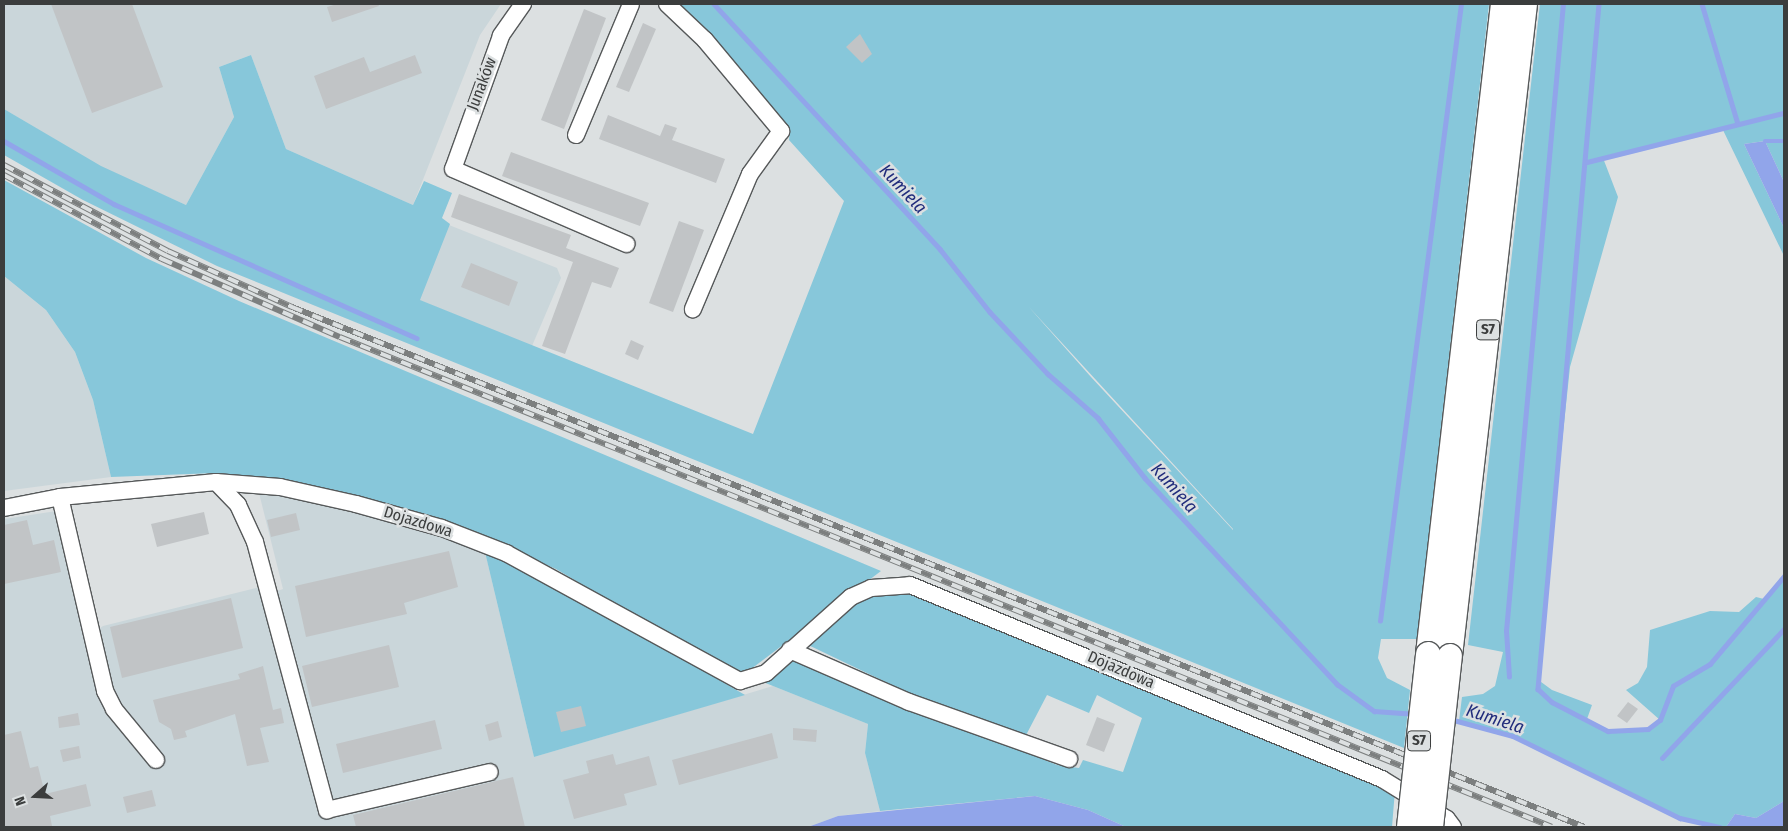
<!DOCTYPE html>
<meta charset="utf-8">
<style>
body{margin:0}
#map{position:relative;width:1788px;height:831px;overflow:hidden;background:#dce0e1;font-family:"Fira Sans Condensed",sans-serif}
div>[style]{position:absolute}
.built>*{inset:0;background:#cad6da}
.green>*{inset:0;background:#87c7da}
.water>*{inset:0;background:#91a5ea}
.stream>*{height:4.5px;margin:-2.25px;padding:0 2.25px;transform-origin:2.25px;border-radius:2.25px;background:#91a5ea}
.building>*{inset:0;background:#c1c4c6}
.roads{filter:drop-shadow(1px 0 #56595a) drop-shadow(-1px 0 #56595a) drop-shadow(0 1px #56595a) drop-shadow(0 -1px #56595a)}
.minor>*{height:16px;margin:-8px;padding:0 8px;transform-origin:8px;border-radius:8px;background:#fff}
.highway>*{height:24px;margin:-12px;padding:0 12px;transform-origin:12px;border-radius:12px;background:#fff}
.rail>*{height:5.5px;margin-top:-2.75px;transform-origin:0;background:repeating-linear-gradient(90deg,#dce0e1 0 11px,#7c7f7f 0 22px);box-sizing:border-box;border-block:1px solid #7c7f7f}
.bridges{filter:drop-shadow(1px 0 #56595a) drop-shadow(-1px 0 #56595a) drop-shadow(0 1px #56595a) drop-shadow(0 -1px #56595a)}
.highway-bridge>*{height:24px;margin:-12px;padding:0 12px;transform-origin:12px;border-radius:12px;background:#fff}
span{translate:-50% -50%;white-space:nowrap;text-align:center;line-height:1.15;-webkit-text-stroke:5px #dce0e1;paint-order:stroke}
.shield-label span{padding:1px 4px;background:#dce0e1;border:1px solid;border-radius:4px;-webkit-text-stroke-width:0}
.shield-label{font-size:15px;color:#3b3d3d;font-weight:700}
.street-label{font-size:16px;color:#3b3d3d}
.water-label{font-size:18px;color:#222d7c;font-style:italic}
.frame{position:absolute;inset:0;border:5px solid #3b3d3d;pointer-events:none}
.north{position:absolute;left:10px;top:771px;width:50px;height:50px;-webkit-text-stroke:4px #dce0e1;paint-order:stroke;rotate:251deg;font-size:14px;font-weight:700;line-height:20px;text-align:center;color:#3b3d3d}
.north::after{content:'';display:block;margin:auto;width:18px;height:22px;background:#3b3d3d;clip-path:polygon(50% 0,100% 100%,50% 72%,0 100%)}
</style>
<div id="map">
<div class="built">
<i style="clip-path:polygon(4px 4px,501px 4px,480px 35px,413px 205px,286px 149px,251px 55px,219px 67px,234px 117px,186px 205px,101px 167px,4px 109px)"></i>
<i style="clip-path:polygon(449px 225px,557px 268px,561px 278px,532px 346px,419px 300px)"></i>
<i style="clip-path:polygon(4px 276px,46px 310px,75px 352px,93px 400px,111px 477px,4px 491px)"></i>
<i style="clip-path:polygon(258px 489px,286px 492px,484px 548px,534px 757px,773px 686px,868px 724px,865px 753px,880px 811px,838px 816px,808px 827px,4px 827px,4px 519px,63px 510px,92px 634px,103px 626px,260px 587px,263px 596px,283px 589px)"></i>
</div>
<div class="green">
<i style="clip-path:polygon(evenodd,675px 4px,1489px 4px,1417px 639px,1381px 639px,1378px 658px,1387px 678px,1410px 690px,1404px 748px,217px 266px,83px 200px,4px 155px,4px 109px,101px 166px,186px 205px,234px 117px,219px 67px,251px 55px,286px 149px,413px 205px,424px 181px,452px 193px,442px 218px,450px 224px,420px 300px,753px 434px,844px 201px,789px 140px,790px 131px,675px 4px,1028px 306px,1233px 529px,1233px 530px,1091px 377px,1028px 306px)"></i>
<i style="clip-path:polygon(1540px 4px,1784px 4px,1784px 182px,1765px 141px,1744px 144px,1784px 228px,1784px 256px,1722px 128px,1603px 158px,1618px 197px,1570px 367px,1537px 679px,1552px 690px,1592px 705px,1587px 719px,1608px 731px,1648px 729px,1660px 720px,1626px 690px,1638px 683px,1647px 667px,1650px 630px,1710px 611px,1739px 612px,1756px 597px,1764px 599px,1784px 576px,1784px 801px,1756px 818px,1735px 814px,1726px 827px,1680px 818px,1513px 736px,1459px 721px,1462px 697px,1483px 694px,1495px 686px,1503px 652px,1468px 645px)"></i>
<i style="clip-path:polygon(4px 180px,146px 258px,239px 301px,881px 571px,739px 678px,556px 569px,436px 517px,297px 482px,216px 473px,111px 477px,93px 400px,75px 352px,46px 310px,4px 276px)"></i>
<i style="clip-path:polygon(484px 548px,539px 575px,745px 695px,534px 757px)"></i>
<i style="clip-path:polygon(905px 588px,1395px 790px,1392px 827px,1126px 827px,1088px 810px,1035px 796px,880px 811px,865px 753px,868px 724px,763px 682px,789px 662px,804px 662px,1057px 765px,1079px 768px,1083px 760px,1123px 772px,1142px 718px,1097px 695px,1089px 713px,1047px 695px,1024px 739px,938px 707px,804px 643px,858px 597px)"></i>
</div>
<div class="water">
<i style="clip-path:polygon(1765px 141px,1784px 182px,1784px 228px,1744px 144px)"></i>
<i style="clip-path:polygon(1035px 796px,1088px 810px,1126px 827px,808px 827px,838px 816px)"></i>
<i style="clip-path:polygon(1784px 801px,1784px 827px,1726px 827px,1735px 814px,1756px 818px)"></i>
</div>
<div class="stream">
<i style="left:714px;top:4px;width:333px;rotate:47.3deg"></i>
<i style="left:940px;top:249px;width:80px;rotate:51.6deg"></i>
<i style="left:990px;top:312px;width:85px;rotate:46.9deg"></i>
<i style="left:1048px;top:374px;width:67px;rotate:41.3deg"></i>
<i style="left:1098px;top:418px;width:76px;rotate:51.9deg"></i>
<i style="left:1145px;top:478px;width:282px;rotate:47deg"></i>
<i style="left:1337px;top:684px;width:46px;rotate:36.1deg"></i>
<i style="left:1374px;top:711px;width:42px;rotate:4.1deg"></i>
<i style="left:1599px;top:4px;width:688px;rotate:95.09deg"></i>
<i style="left:1538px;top:689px;width:19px;rotate:43deg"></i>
<i style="left:1552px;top:702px;width:63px;rotate:27.4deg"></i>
<i style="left:1608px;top:731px;width:40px;rotate:-2.9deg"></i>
<i style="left:1648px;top:729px;width:15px;rotate:-37deg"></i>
<i style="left:1660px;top:720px;width:36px;rotate:-69deg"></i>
<i style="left:1673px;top:686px;width:43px;rotate:-30.7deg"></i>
<i style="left:1710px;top:664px;width:115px;rotate:-49.9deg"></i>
<i style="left:1702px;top:4px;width:125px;rotate:73.3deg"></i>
<i style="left:4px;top:141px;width:127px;rotate:29.8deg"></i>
<i style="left:114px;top:204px;width:331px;rotate:23.9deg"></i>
<i style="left:1765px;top:141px;width:19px"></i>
<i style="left:1587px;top:162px;width:203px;rotate:-14deg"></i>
<i style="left:1380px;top:621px;width:622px;rotate:-82.52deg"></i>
<i style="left:1509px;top:677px;width:46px;rotate:-93.7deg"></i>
<i style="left:1506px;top:631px;width:630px;rotate:-84.81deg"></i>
<i style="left:1450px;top:719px;width:65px;rotate:15.1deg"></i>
<i style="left:1513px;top:736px;width:186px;rotate:26.2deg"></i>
<i style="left:1680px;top:818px;width:41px;rotate:12.7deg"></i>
<i style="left:1662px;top:758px;width:178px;rotate:-46.6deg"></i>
</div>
<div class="building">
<i style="clip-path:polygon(51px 4px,132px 4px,163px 87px,92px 113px)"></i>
<i style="clip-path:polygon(337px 4px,378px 4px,379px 6px,332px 22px,327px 7px)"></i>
<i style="clip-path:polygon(584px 9px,606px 18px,564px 129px,541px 120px)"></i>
<i style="clip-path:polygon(643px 23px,656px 29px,629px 92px,616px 87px)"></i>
<i style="clip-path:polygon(860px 34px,872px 54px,862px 63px,846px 47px)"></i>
<i style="clip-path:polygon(415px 55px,422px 73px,326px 109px,314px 76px,364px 57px,370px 72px)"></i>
<i style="clip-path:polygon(608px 115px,660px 136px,665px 124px,677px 128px,672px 140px,725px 159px,716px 183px,599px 139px)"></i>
<i style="clip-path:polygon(511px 152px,649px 203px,640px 226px,502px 176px)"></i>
<i style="clip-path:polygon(459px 194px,571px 235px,566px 248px,619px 268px,611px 288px,592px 282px,565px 354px,542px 346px,573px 262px,451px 217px)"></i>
<i style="clip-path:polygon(679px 221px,704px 230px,673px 312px,649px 303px)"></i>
<i style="clip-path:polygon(471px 263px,518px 282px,509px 306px,461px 287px)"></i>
<i style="clip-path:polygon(631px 340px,644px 346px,638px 360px,625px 354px)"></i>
<i style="clip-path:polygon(204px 512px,209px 534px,157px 547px,151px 524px)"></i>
<i style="clip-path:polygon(296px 513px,300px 530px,271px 537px,267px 520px)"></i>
<i style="clip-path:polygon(27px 520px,33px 545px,54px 540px,61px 572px,4px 584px,4px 525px)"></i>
<i style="clip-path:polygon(449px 551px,458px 587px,404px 603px,407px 614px,306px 637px,295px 586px)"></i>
<i style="clip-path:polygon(231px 598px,243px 648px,122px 678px,110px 627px)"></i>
<i style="clip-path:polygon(389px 645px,399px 687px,312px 707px,302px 666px)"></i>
<i style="clip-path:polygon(263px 666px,273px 710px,281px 708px,284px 723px,260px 728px,269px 762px,247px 766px,235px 714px,185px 731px,187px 737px,174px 740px,171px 729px,159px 722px,153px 700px,240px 679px,238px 674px)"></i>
<i style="clip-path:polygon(1628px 702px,1638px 709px,1627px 723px,1617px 716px)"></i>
<i style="clip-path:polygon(581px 706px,586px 726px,561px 732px,556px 712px)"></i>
<i style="clip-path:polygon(78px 713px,80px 725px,59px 728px,58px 717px)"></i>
<i style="clip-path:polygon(1097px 717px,1115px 724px,1104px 752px,1086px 745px)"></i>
<i style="clip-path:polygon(435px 720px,442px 749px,343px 773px,336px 744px)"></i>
<i style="clip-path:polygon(498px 721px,502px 737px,489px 741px,485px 725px)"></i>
<i style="clip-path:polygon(793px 728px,817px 730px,816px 742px,793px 740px)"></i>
<i style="clip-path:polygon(21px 731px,30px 768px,38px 766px,45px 794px,86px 784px,91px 806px,50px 816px,52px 826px,46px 827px,4px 827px,4px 735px)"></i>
<i style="clip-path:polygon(772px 733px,778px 758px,679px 785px,672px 760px)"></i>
<i style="clip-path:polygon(79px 746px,81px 758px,63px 762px,60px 750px)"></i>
<i style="clip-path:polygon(613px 754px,616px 765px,649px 756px,657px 785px,624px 794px,627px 805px,574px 819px,563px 780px,589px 773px,586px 761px)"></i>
<i style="clip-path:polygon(513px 777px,525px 827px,356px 827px,353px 815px)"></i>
<i style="clip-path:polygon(152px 790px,156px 806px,127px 813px,123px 797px)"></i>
</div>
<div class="roads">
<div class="minor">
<i style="left:523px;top:4px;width:39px;rotate:125deg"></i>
<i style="left:501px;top:36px;width:141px;rotate:109.8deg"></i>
<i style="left:453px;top:169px;width:189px;rotate:23.4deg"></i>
<i style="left:667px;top:4px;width:52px;rotate:43.5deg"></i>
<i style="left:705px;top:40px;width:119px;rotate:50.1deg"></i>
<i style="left:781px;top:131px;width:53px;rotate:125.8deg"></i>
<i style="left:750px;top:174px;width:147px;rotate:112.9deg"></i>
<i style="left:576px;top:135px;width:142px;rotate:-67.2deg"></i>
<i style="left:216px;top:482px;width:32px;rotate:46deg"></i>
<i style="left:238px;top:505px;width:41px;rotate:65.3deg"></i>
<i style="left:255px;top:542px;width:278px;rotate:75deg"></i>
<i style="left:327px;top:810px;width:167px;rotate:-13.1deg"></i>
<i style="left:60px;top:497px;width:199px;rotate:76.9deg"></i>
<i style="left:105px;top:691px;width:20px;rotate:63deg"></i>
<i style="left:114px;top:709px;width:66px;rotate:50.5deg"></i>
<i style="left:4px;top:508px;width:57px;rotate:-11.1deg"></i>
<i style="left:60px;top:497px;width:157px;rotate:-5.5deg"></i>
<i style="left:216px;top:482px;width:64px;rotate:4.5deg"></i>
<i style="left:280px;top:487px;width:78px;rotate:12.6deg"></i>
<i style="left:356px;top:504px;width:89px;rotate:15.6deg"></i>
<i style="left:442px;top:528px;width:69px;rotate:21.3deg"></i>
<i style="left:506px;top:553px;width:267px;rotate:28.7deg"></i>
<i style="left:740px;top:681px;width:27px;rotate:-17deg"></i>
<i style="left:766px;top:673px;width:114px;rotate:-41.8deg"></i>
<i style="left:851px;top:597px;width:22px;rotate:-24deg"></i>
<i style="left:871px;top:588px;width:39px;rotate:-4deg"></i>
<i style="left:910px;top:585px;width:510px;rotate:22.34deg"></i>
<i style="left:1382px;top:779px;width:76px;rotate:31.6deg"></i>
<i style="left:1447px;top:819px;width:10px;rotate:53deg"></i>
<i style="left:790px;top:650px;width:130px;rotate:23.6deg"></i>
<i style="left:909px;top:702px;width:170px;rotate:19.6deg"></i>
</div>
<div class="highway">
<i style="left:1428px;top:654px;width:654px;rotate:-83.42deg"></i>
<i style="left:1450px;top:656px;width:656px;rotate:-83.44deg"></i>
</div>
</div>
<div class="rail">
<i style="left:4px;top:165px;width:185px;rotate:27.7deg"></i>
<i style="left:168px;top:251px;width:136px;rotate:24.3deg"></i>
<i style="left:292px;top:307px;width:1393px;rotate:21.92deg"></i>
<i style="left:4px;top:175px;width:179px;rotate:28deg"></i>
<i style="left:162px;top:259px;width:194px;rotate:23.7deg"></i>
<i style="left:340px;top:337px;width:1307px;rotate:22.01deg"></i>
</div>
<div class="bridges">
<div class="highway-bridge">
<i style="left:1409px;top:827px;width:174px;rotate:-83.7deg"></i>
<i style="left:1431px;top:827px;width:172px;rotate:-83.7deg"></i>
</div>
</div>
<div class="shield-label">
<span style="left:1488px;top:330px">S7</span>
<span style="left:1419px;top:741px">S7</span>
</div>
<div class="street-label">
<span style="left:482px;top:84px;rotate:-69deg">Junaków</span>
<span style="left:418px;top:522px;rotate:17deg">Dojazdowa</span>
<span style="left:1121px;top:670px;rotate:23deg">Dojazdowa</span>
</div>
<div class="water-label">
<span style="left:903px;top:189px;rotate:47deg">Kumiela</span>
<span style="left:1174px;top:488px;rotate:48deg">Kumiela</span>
<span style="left:1495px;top:719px;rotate:18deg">Kumiela</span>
</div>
<div class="frame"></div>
<div class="north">N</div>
</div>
